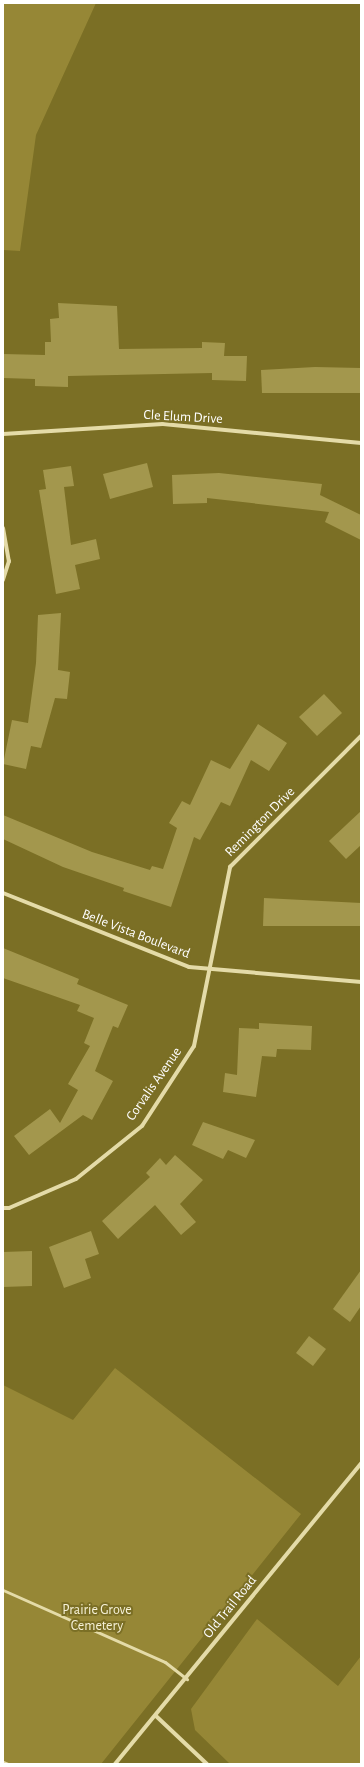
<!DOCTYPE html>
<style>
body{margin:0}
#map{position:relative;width:364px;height:1767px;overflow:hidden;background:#7b6f25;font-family:"Alegreya Sans",sans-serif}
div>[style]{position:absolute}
.green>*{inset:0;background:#968736}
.building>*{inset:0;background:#a3974d}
.service>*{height:3px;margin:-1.5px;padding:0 1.5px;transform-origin:1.5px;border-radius:1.5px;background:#e4dba8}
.minor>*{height:4px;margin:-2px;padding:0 2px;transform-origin:2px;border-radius:2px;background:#e4dba8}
span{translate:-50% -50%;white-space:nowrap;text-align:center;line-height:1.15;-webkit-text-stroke:4px #7b6f25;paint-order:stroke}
.street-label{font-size:14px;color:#fff}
.park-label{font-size:14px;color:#f7f2d8}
.frame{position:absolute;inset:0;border:4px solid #fff;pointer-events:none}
</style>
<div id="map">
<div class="green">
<i style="clip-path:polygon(3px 3px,96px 3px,36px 135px,20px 251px,3px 250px)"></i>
<i style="clip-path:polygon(115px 1368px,301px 1514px,101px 1764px,3px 1764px,3px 1385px,73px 1420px)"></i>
<i style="clip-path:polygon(257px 1619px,338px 1686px,361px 1656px,361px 1764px,230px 1764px,195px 1730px,191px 1709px)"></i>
</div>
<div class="building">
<i style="clip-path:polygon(58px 303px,117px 306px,119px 349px,202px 348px,202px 342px,225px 343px,224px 356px,247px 356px,246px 381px,212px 380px,212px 373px,68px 376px,68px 387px,35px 386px,35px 379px,3px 378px,3px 354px,45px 355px,45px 342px,51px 342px,50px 319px,59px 318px)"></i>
<i style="clip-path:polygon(315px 367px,361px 368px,361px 393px,262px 393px,261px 370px)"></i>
<i style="clip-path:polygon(147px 463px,153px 487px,110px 499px,103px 474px)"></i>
<i style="clip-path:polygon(71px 466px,74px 486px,64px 487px,71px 545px,96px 539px,100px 559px,75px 565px,80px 589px,56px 594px,39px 490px,46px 489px,43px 470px)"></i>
<i style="clip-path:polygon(219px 473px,322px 484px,320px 495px,361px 515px,361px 540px,325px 522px,329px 512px,207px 498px,207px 503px,173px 504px,172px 475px)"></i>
<i style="clip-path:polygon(61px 613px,58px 670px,70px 672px,67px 699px,55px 698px,41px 748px,31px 746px,26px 769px,3px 764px,12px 720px,28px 723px,36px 663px,38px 615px)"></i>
<i style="clip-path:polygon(324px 694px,342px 713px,317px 736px,299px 717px)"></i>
<i style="clip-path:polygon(258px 724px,287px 743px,269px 771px,251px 760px,230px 806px,221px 802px,200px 840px,194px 837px,171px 907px,123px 891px,124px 888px,63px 867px,3px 839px,3px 815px,92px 852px,150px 870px,152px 866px,163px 869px,177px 828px,169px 823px,182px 801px,190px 805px,211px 760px,230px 769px)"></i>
<i style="clip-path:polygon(361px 811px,361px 845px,346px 859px,329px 841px)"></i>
<i style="clip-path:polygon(264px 898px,361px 903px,361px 926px,263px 926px)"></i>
<i style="clip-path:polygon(3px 948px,79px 979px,77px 984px,128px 1005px,118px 1028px,113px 1026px,95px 1071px,113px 1081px,92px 1120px,83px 1115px,29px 1155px,14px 1136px,50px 1109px,60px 1123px,78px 1090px,68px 1084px,90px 1046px,84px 1043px,94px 1018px,77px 1011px,80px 1005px,3px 978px)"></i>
<i style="clip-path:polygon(259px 1023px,312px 1026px,311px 1050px,277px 1049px,276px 1057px,262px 1056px,256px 1097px,223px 1092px,225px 1073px,237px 1075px,239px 1028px,259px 1029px)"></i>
<i style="clip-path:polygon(203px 1122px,255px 1140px,246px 1158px,228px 1150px,223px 1159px,192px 1145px)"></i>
<i style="clip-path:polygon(175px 1155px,203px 1180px,180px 1204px,196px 1222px,181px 1235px,155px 1205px,118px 1239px,102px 1221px,150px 1177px,146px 1173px,160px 1158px,166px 1165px)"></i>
<i style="clip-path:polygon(91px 1231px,99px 1254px,85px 1259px,91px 1278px,64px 1288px,49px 1247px)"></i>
<i style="clip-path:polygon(32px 1251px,32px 1286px,3px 1287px,3px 1252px)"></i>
<i style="clip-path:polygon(361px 1270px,361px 1306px,350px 1322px,333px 1309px)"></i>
<i style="clip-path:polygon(309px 1336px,326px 1349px,313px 1366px,296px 1353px)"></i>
</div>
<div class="service">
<i style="left:3px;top:1590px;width:177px;rotate:24deg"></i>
<i style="left:165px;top:1662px;width:28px;rotate:38deg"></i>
<i style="left:3px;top:1762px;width:5px;rotate:22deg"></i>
</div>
<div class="minor">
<i style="left:3px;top:434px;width:160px;rotate:-3.6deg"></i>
<i style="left:163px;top:424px;width:199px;rotate:5.5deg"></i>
<i style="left:3px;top:528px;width:34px;rotate:80deg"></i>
<i style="left:9px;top:561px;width:20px;rotate:108deg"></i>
<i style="left:3px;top:893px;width:200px;rotate:21.7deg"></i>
<i style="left:189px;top:967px;width:173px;rotate:5deg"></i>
<i style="left:3px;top:1208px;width:6px"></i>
<i style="left:9px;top:1208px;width:73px;rotate:-23.4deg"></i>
<i style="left:76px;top:1179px;width:85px;rotate:-38.8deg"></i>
<i style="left:142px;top:1126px;width:95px;rotate:-57deg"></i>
<i style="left:194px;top:1046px;width:183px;rotate:-78.6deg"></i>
<i style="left:230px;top:867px;width:185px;rotate:-45deg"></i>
<i style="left:156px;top:1716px;width:70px;rotate:43.3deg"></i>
<i style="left:115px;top:1764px;width:389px;rotate:-50.7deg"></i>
</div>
<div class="street-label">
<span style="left:183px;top:417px;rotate:3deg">Cle Elum Drive</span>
<span style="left:260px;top:822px;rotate:-45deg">Remington Drive</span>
<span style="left:136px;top:934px;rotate:21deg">Belle Vista Boulevard</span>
<span style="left:154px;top:1084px;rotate:-55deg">Corvalis Avenue</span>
<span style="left:230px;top:1607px;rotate:-51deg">Old Trail Road</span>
</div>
<div class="park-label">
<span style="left:97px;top:1618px">Prairie Grove<br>Cemetery</span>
</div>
<div class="frame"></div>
</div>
